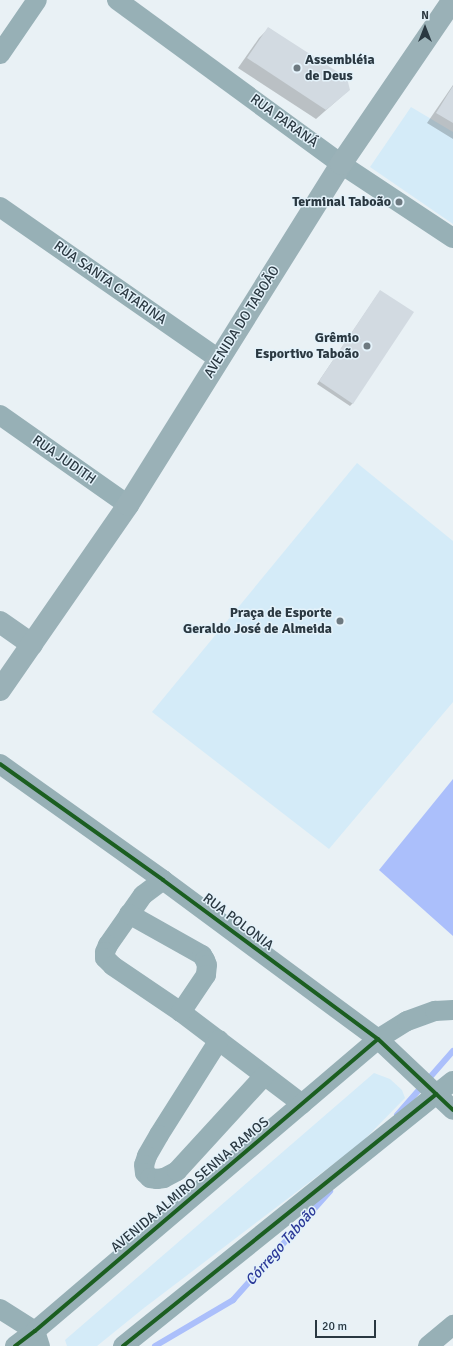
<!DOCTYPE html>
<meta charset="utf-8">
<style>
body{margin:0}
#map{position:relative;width:453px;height:1346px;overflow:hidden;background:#e9f1f5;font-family:Signika,sans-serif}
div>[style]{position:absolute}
.green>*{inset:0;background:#d4ebf8}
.water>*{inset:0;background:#abbffb}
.shadow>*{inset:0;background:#0003}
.stream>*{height:6px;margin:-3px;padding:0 3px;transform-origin:3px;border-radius:3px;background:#abbffb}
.building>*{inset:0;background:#d2dae1}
.minor>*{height:20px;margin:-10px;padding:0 10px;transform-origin:10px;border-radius:10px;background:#97b0b6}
.major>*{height:22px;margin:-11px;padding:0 11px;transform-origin:11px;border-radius:11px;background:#9ab1b7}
.cycleway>*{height:4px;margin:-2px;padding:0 2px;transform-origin:2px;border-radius:2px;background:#1b5e20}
.dots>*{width:11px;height:11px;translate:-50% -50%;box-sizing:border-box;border:2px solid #e4f2fa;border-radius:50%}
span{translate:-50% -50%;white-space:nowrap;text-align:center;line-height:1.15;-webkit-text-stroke:3px #e4f2fa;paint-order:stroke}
.poi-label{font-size:14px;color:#2a3841;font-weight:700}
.left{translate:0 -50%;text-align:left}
.right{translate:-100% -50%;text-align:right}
.street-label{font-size:14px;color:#2a3841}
.water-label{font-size:15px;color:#2b3998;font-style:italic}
.north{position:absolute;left:405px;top:8px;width:40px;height:40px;-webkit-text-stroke:3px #e4f2fa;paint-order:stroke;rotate:0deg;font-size:11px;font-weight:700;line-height:16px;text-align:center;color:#2a3841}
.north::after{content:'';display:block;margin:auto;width:14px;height:18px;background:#2a3841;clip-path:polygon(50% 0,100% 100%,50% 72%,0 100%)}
.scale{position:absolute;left:315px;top:1320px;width:61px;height:18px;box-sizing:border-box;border:2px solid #2a3841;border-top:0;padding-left:5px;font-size:12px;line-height:14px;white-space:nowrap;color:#2a3841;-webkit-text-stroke:3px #e4f2fa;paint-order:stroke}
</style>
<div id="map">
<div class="green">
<i style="clip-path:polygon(411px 107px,453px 132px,453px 224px,370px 167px)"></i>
<i style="clip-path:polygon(357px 463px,453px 541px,453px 702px,329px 849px,152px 712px)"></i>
<i style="clip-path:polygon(374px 1073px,390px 1079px,402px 1090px,405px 1098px,361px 1143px,144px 1308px,97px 1346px,67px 1346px,65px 1340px)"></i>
</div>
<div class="water">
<i style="clip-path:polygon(453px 779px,453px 936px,379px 870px)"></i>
</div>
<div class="shadow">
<i style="clip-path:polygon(269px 28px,349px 90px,316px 119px,238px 68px,259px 38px)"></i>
<i style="clip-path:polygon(453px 85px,453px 139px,427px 123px)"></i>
<i style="clip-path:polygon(378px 294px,353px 403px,350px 406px,317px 384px)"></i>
</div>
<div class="stream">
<i style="left:397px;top:1115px;width:85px;rotate:-48.8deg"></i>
<i style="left:155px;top:1346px;width:91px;rotate:-30.5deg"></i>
<i style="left:233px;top:1300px;width:146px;rotate:-48.3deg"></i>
</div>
<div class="building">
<i style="clip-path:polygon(268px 27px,347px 78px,350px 90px,326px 110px,247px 58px)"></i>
<i style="clip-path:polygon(453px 86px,453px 123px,436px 113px)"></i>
<i style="clip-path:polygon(380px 290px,414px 312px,353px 404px,319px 381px)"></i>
</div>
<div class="minor">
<i style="left:117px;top:0;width:278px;rotate:36.2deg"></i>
<i style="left:341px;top:164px;width:134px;rotate:33.5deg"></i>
<i style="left:0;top:54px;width:65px;rotate:-55.6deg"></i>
<i style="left:0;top:207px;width:267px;rotate:34.8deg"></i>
<i style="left:0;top:415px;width:156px;rotate:35.1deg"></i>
<i style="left:0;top:764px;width:200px;rotate:35.4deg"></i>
<i style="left:163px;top:880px;width:267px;rotate:36.5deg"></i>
<i style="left:378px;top:1039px;width:103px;rotate:43.4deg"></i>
<i style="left:163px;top:880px;width:25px;rotate:143deg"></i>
<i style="left:143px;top:895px;width:61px;rotate:125deg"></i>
<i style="left:108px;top:945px;width:8px;rotate:113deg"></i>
<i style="left:105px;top:952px;width:6px;rotate:90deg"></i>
<i style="left:105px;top:958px;width:11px;rotate:45deg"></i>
<i style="left:113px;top:966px;width:82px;rotate:34.1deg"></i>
<i style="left:181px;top:1012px;width:152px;rotate:37.2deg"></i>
<i style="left:129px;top:914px;width:84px;rotate:29.3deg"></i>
<i style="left:202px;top:955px;width:6px;rotate:59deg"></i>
<i style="left:205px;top:960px;width:5px;rotate:68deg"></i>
<i style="left:207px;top:965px;width:10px;rotate:96deg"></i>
<i style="left:206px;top:975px;width:45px;rotate:124deg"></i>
<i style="left:219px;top:1040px;width:112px;rotate:122.3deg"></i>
<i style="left:159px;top:1135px;width:24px;rotate:120deg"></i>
<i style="left:147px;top:1156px;width:9px;rotate:108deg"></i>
<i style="left:144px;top:1165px;width:8px;rotate:83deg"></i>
<i style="left:145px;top:1173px;width:7px;rotate:45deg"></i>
<i style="left:150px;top:1178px;width:7px;rotate:8deg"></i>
<i style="left:157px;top:1179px;width:7px;rotate:-8deg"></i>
<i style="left:164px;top:1178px;width:15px;rotate:-28deg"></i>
<i style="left:177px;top:1171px;width:129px;rotate:-47.5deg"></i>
<i style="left:0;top:1309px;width:41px;rotate:32.2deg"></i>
<i style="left:35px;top:1331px;width:16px;rotate:72deg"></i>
<i style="left:15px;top:1346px;width:25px;rotate:-37deg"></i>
<i style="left:35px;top:1331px;width:450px;rotate:-40.4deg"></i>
<i style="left:378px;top:1039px;width:34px;rotate:-32deg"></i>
<i style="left:407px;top:1021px;width:30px;rotate:-20deg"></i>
<i style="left:435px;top:1011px;width:18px;rotate:-3deg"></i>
<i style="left:123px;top:1346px;width:423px;rotate:-38.8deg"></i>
<i style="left:428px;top:1346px;width:33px;rotate:-40deg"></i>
</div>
<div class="major">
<i style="left:0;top:622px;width:39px;rotate:35deg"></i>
<i style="left:0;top:690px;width:225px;rotate:-55.3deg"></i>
<i style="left:128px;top:505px;width:402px;rotate:-58deg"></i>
<i style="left:341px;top:164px;width:199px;rotate:-55.7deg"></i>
</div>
<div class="cycleway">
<i style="left:0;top:764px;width:200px;rotate:35.4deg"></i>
<i style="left:163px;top:880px;width:267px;rotate:36.5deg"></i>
<i style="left:378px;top:1039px;width:103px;rotate:43.4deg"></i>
<i style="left:15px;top:1346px;width:25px;rotate:-37deg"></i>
<i style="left:35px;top:1331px;width:450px;rotate:-40.4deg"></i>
<i style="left:123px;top:1346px;width:402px;rotate:-38.8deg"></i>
</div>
<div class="dots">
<i style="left:297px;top:68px;background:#6d7980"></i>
<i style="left:399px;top:202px;background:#6d7980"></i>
<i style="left:367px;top:346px;background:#6d7980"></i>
<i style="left:340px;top:621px;background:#6d7980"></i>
</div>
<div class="poi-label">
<span class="left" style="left:305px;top:68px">Assembléia<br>de Deus</span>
<span class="right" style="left:391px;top:202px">Terminal Taboão</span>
<span class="right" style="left:359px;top:346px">Grêmio<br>Esportivo Taboão</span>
<span class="right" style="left:332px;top:621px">Praça de Esporte<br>Geraldo José de Almeida</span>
</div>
<div class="street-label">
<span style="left:284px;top:121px;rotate:36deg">RUA PARANÁ</span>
<span style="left:110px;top:283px;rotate:35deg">RUA SANTA CATARINA</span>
<span style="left:242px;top:322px;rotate:-58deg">AVENIDA DO TABOÃO</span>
<span style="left:64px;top:460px;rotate:35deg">RUA JUDITH</span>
<span style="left:238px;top:922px;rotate:37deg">RUA POLONIA</span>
<span style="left:190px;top:1185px;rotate:-40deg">AVENIDA ALMIRO SENNA RAMOS</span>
</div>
<div class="water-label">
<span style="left:281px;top:1246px;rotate:-49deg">Córrego Taboão</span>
</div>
<div class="north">N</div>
<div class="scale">20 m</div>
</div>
